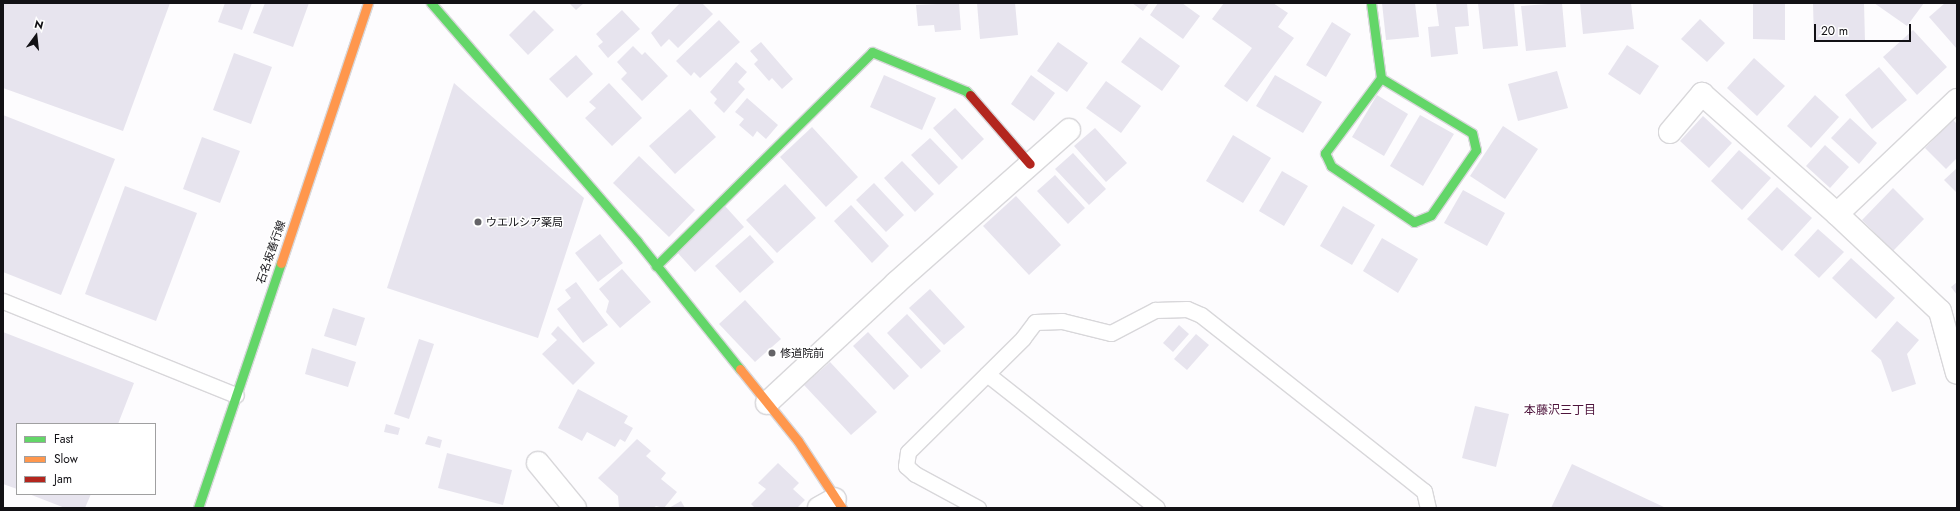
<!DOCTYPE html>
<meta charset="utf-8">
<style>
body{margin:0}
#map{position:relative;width:1960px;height:511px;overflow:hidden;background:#fdfcfe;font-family:Jost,"Noto Sans JP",sans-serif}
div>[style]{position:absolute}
.building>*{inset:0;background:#e7e4ee}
.roads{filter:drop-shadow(1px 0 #d8d7da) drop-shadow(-1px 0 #d8d7da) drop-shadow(0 1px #d8d7da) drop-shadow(0 -1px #d8d7da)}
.lane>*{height:15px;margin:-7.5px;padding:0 7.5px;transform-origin:7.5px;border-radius:7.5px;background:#fff}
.street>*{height:22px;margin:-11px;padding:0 11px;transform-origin:11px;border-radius:11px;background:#fff}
.fast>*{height:9px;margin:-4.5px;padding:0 4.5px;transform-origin:4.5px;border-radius:4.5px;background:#63d668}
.slow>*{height:9px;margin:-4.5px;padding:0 4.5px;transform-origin:4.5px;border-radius:4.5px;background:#ff974d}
.jam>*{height:9px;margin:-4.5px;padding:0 4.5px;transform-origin:4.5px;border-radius:4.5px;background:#b3261e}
.dots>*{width:11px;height:11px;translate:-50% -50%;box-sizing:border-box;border:2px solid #fff;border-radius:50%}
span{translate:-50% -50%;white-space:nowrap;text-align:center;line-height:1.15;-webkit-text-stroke:3px #fff;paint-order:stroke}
.poi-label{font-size:11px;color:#121115}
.left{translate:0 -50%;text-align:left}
.street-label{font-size:11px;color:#121115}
.neighbourhood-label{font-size:12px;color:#4e143d}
.frame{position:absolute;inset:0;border:4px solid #121115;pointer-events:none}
.legend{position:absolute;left:16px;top:423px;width:140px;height:72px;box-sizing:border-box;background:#fff;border:1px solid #a0a0a1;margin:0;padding:5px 7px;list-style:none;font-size:12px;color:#121115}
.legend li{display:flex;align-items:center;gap:8px;height:20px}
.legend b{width:20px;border:1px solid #a0a0a1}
.north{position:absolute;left:16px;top:16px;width:40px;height:40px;-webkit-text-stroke:3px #fff;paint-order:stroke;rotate:15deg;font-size:11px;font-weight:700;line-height:16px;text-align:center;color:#121115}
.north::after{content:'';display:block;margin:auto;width:14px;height:18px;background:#121115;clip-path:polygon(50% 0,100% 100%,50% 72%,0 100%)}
.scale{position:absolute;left:1814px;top:24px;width:97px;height:18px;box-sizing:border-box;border:2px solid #121115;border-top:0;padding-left:5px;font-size:12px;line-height:14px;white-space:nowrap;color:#121115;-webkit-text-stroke:3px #fff;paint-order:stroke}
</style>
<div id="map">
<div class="building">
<i style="clip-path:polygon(3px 3px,170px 3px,123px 131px,3px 88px)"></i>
<i style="clip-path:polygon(225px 3px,252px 3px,242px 30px,218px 22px)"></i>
<i style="clip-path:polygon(265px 3px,309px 3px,293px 47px,253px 33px)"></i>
<i style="clip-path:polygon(569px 3px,584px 3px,576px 10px)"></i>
<i style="clip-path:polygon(680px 3px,702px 3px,713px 14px,678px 48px,669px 39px,661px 47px,651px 33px)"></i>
<i style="clip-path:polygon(959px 3px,961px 30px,935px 32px,934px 25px,918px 26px,916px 5px)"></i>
<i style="clip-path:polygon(977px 3px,1015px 3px,1018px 35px,980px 39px)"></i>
<i style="clip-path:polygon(1132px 3px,1149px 3px,1143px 11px)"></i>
<i style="clip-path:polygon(1158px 3px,1182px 3px,1200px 16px,1183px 39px,1150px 15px)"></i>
<i style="clip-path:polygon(1224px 3px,1273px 3px,1288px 13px,1278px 27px,1294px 38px,1247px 102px,1224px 86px,1252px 48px,1212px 19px)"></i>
<i style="clip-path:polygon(1382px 3px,1415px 3px,1419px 37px,1386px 40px)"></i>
<i style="clip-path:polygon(1436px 3px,1467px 3px,1469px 26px,1455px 27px,1458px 54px,1431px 57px,1428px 27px,1439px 26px)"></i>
<i style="clip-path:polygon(1478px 3px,1514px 3px,1518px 46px,1483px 49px)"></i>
<i style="clip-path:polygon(1562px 3px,1566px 47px,1526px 51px,1521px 6px)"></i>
<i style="clip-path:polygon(1580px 3px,1631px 3px,1634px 29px,1583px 34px)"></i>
<i style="clip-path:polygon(1753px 3px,1785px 3px,1785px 40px,1753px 39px)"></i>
<i style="clip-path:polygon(1813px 3px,1864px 3px,1865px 41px,1814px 42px)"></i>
<i style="clip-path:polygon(1874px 3px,1924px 3px,1907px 26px)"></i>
<i style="clip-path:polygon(1945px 3px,1957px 3px,1957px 49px,1929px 17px)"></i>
<i style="clip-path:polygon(534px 10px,554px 30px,528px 55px,509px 35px)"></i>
<i style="clip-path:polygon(622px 10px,640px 29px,608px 58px,598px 46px,603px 42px,596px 34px)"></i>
<i style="clip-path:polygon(1700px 19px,1725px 43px,1707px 62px,1681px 39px)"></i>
<i style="clip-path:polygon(719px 20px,740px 42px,700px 78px,694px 72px,691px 76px,676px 61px)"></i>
<i style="clip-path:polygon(1332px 22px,1351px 34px,1326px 77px,1306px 65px)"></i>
<i style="clip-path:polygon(1913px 30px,1947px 67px,1917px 95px,1883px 57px)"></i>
<i style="clip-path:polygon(1140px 37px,1180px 66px,1162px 91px,1121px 62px)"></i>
<i style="clip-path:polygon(761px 42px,793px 79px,782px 89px,772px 78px,769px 81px,754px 64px,758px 60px,750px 51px)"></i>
<i style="clip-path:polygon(1058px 42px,1088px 63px,1067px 92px,1037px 71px)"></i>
<i style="clip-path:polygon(1627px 45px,1659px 66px,1640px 95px,1608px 74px)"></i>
<i style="clip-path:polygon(633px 46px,642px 55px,645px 52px,668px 76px,642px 101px,621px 79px,627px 73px,617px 62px)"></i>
<i style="clip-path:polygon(234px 53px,272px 67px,251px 124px,213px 110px)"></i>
<i style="clip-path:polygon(576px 55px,593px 74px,567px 98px,549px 79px)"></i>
<i style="clip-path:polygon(1754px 58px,1785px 86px,1757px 116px,1727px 88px)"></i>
<i style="clip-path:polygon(736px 62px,747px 72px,738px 82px,745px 89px,724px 113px,714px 103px,717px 99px,710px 92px)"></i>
<i style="clip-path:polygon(1879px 67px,1907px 100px,1872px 129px,1845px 95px)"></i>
<i style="clip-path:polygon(1557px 71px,1568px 108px,1518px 121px,1508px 84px)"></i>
<i style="clip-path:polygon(884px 75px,936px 98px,922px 130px,870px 107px)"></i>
<i style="clip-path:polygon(1031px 75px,1055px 93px,1034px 121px,1011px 104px)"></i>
<i style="clip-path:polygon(1275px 75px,1322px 102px,1303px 133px,1256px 106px)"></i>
<i style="clip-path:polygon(1106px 81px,1141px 106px,1121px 133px,1086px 108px)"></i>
<i style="clip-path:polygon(454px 83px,584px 198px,538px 338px,387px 288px)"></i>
<i style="clip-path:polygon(609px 83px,642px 118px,612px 146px,585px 118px,596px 108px,589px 102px)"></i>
<i style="clip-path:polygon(1377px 95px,1408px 114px,1384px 156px,1352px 137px)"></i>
<i style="clip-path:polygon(1815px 95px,1839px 117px,1811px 148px,1787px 126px)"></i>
<i style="clip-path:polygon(747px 98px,778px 125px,766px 139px,757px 131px,753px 137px,739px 125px,744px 119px,735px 112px)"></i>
<i style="clip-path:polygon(955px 108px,984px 139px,962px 160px,933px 128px)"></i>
<i style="clip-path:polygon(690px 109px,716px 137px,675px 174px,649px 146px)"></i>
<i style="clip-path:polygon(3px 115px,115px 159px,61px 295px,3px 272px)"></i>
<i style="clip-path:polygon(1420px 115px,1454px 134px,1423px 186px,1390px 166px)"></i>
<i style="clip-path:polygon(1703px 116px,1732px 143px,1709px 168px,1680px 141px)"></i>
<i style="clip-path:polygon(1850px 118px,1877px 143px,1859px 164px,1831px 138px)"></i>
<i style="clip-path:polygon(1953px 120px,1957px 124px,1957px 158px,1946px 169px,1925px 148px)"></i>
<i style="clip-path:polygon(1503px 126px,1538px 149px,1505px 199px,1470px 176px)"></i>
<i style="clip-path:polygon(812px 127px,858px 177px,826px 207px,780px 157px)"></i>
<i style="clip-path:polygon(1095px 128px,1127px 163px,1106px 182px,1074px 146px)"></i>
<i style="clip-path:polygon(1233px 135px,1271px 158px,1243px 203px,1206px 181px)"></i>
<i style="clip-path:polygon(202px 137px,240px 151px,220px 203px,183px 189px)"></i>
<i style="clip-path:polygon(930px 138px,958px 167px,939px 185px,911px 155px)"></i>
<i style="clip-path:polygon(1825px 145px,1849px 167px,1830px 188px,1806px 166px)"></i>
<i style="clip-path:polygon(1739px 150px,1771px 178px,1742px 210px,1711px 181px)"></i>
<i style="clip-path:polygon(1073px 153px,1106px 189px,1089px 205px,1055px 169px)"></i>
<i style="clip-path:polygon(639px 156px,695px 210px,669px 237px,613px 183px)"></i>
<i style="clip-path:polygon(902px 161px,934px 194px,915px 212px,884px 178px)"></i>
<i style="clip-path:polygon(1957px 168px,1957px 193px,1944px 180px)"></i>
<i style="clip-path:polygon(1282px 171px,1308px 186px,1284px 226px,1259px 211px)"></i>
<i style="clip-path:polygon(1055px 175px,1085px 208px,1068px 224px,1037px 191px)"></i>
<i style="clip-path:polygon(874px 183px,904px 215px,886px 232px,856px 200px)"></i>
<i style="clip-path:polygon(785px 184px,816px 218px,777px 253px,746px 220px)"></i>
<i style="clip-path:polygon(125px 186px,197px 213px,156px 321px,85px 294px)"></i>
<i style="clip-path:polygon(1777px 187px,1812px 218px,1782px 251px,1747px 219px)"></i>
<i style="clip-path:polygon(1893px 188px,1924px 219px,1893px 251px,1862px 220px)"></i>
<i style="clip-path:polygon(1463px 190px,1505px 213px,1487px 246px,1444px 223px)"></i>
<i style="clip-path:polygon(1016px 196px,1061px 245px,1029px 275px,983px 226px)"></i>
<i style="clip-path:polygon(851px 205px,889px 246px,872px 263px,834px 221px)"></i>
<i style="clip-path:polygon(725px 206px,744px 227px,695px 272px,676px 251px)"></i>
<i style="clip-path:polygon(1343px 206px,1375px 225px,1352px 265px,1320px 246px)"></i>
<i style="clip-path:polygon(1818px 229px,1844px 252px,1819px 278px,1794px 255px)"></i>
<i style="clip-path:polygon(600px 234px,623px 263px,598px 282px,575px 253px)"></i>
<i style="clip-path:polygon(750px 235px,774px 262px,740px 293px,715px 266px)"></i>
<i style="clip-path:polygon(1382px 238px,1418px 259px,1398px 293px,1363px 271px)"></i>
<i style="clip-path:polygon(1851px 258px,1895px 298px,1876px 319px,1832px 278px)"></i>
<i style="clip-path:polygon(622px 269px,651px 302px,620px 328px,606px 312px,609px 301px,599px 289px)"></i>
<i style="clip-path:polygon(576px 282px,608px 325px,583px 343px,557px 309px,571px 298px,565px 290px)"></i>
<i style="clip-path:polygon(1957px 282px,1957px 295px,1951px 287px)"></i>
<i style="clip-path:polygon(930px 289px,965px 327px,944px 345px,909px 308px)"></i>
<i style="clip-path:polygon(745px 300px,781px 339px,755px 362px,719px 324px)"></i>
<i style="clip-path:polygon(333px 308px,365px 318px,356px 346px,324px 336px)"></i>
<i style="clip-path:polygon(907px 314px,941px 351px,921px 369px,887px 333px)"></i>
<i style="clip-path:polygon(1897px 321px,1919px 340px,1907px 354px,1916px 384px,1892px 392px,1881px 360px,1871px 351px)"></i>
<i style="clip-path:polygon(1179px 325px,1189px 334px,1173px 352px,1163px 343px)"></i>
<i style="clip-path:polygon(558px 326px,595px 363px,573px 385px,542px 354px,557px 340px,551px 334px)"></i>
<i style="clip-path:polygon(3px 332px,134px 383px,118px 424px,17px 424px,17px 489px,3px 484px)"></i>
<i style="clip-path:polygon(868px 332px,909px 376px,894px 390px,853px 346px)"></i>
<i style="clip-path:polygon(1196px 334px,1209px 345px,1187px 370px,1174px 359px)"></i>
<i style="clip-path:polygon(419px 339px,434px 344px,409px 419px,394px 414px)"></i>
<i style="clip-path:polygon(312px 348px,356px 362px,348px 387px,305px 374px)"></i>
<i style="clip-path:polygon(830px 362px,877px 412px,851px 435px,804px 385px)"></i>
<i style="clip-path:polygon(578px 389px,628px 416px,624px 423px,633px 428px,625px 442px,620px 439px,615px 447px,587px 432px,582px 441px,558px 428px)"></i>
<i style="clip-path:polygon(1475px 406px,1509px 414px,1496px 467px,1462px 458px)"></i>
<i style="clip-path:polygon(386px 424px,400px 428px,398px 435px,384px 432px)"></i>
<i style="clip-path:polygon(428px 436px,442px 440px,440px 448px,425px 444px)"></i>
<i style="clip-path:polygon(637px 439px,651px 451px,646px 456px,666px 473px,661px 479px,677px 492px,664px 508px,656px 506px,653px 508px,619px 508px,618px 496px,598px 478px)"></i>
<i style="clip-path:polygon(447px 453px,512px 470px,503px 505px,438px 488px)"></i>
<i style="clip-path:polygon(778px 463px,799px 483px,793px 489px,805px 500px,797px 508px,755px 508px,751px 504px,766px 489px,758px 483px)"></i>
<i style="clip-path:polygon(1572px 464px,1666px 508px,1551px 508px)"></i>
<i style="clip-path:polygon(29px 494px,91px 494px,85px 508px,65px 508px)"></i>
<i style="clip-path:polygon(681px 501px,685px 508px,669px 508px)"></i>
</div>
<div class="roads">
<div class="lane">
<i style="left:3px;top:301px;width:251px;rotate:22deg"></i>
<i style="left:987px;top:374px;width:216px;rotate:38.2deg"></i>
<i style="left:978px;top:508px;width:72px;rotate:-151.6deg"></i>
<i style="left:915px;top:474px;width:12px;rotate:-138deg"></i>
<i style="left:906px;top:466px;width:14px;rotate:-82deg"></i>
<i style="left:908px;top:452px;width:162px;rotate:-44.7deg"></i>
<i style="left:1023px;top:338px;width:20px;rotate:-53deg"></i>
<i style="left:1035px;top:322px;width:27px;rotate:-2deg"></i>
<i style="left:1062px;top:321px;width:50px;rotate:13.8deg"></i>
<i style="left:1111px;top:333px;width:50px;rotate:-27.6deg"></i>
<i style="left:1155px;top:310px;width:32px;rotate:-2deg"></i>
<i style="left:1187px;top:309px;width:15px;rotate:23deg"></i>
<i style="left:1201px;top:315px;width:284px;rotate:38.3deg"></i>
<i style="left:1424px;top:491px;width:17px;rotate:77deg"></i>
</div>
<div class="street">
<i style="left:1670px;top:132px;width:50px;rotate:-49.9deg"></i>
<i style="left:1702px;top:94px;width:181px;rotate:41.6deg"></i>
<i style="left:1837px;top:214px;width:141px;rotate:43.3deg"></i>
<i style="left:1940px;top:311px;width:64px;rotate:74.7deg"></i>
<i style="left:1837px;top:214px;width:166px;rotate:-43.5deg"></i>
<i style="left:767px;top:403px;width:176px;rotate:-42.9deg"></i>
<i style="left:896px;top:283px;width:231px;rotate:-41.5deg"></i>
<i style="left:538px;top:463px;width:58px;rotate:50.6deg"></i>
<i style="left:819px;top:508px;width:18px;rotate:-29deg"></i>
</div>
<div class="fast">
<i style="left:431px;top:3px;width:315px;rotate:49.1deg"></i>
<i style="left:637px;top:241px;width:164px;rotate:51.2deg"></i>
<i style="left:1371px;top:3px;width:76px;rotate:82.4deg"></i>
<i style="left:1381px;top:78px;width:94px;rotate:126.7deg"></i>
<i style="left:1325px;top:153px;width:14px;rotate:65deg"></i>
<i style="left:1331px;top:166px;width:100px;rotate:34deg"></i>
<i style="left:1414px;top:222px;width:18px;rotate:-22deg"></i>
<i style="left:1431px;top:215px;width:79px;rotate:-55.3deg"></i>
<i style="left:1476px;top:150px;width:17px;rotate:-103deg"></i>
<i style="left:1472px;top:133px;width:106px;rotate:-148.9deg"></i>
<i style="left:656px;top:266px;width:304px;rotate:-44.7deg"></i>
<i style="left:872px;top:52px;width:102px;rotate:22.5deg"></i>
<i style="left:966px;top:91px;width:6px;rotate:45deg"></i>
<i style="left:198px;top:508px;width:259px;rotate:-71.3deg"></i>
</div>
<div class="slow">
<i style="left:281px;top:263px;width:274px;rotate:-71.5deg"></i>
<i style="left:740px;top:369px;width:92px;rotate:51.1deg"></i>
<i style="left:798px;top:441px;width:80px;rotate:56.7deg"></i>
</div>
<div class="jam">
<i style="left:970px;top:95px;width:91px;rotate:49deg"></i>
</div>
</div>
<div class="dots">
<i style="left:478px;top:222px;background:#646367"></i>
<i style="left:772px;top:353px;background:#646367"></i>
</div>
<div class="poi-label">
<span class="left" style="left:486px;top:222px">ウエルシア薬局</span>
<span class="left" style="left:780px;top:353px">修道院前</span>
</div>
<div class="street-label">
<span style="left:271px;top:252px;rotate:-71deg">石名坂善行線</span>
</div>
<div class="neighbourhood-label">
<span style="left:1560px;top:411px">本藤沢三丁目</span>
</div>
<div class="frame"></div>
<ul class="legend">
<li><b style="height:5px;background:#63d668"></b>Fast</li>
<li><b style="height:5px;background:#ff974d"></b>Slow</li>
<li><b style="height:5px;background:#b3261e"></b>Jam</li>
</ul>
<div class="north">N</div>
<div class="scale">20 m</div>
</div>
